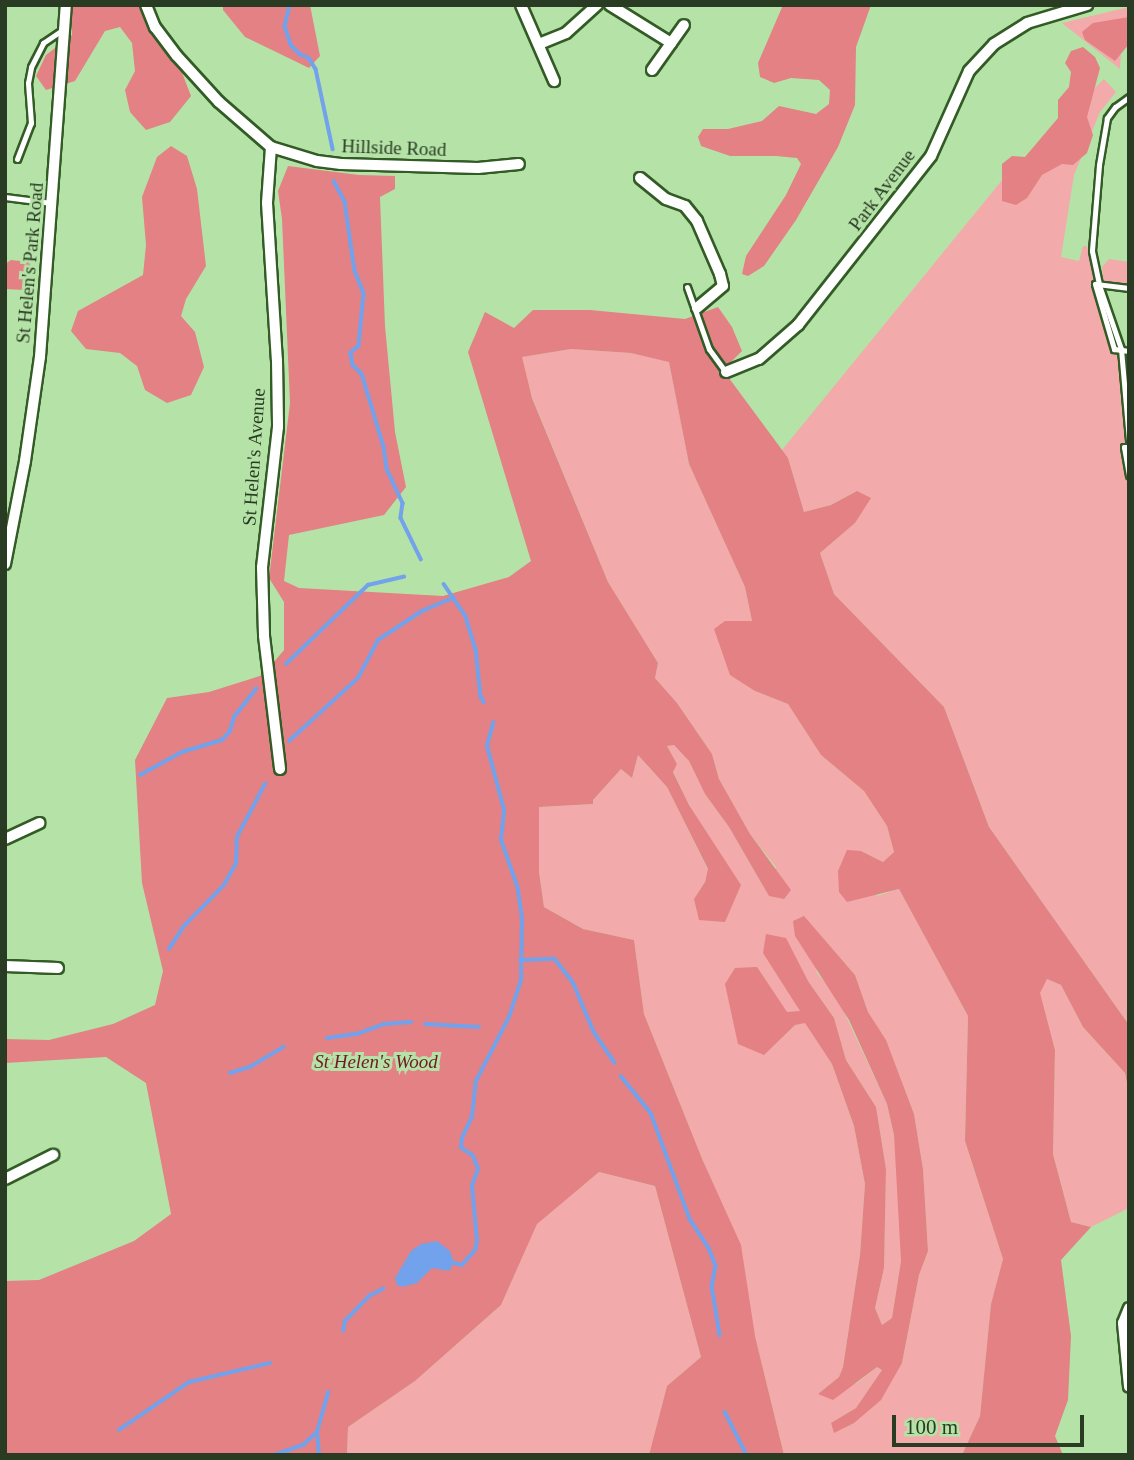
<!DOCTYPE html>
<style>
body{margin:0}
#map{position:relative;width:1134px;height:1460px;overflow:hidden;background:#b5e3a7;font-family:Georgia,serif}
div>[style]{position:absolute}
.green>*{inset:0;background:#f3aaaa}
.forest>*{inset:0;background:#e38184}
.water>*{inset:0;background:#72a2ec}
.stream>*{height:3.5px;margin:-1.75px;padding:0 1.75px;transform-origin:1.75px;border-radius:1.75px;background:#72a2ec}
.roads{filter:drop-shadow(2px 0 #335b26) drop-shadow(-2px 0 #335b26) drop-shadow(0 2px #335b26) drop-shadow(0 -2px #335b26)}
.service>*{height:5px;margin:-2.5px;padding:0 2.5px;transform-origin:2.5px;border-radius:2.5px;background:#fff}
.minor>*{height:10px;margin:-5px;padding:0 5px;transform-origin:5px;border-radius:5px;background:#fff}
span{translate:-50% -50%;white-space:nowrap;text-align:center;line-height:1.15;-webkit-text-stroke:6px #b5e3a7;paint-order:stroke}
.street-label{font-size:19px;color:#293b23}
.park-label{font-size:19px;color:#711a25;font-style:italic}
.frame{position:absolute;inset:0;border:7px solid #293b23;pointer-events:none}
.scale{position:absolute;left:892px;top:1415px;width:192px;height:32px;box-sizing:border-box;border:4px solid #293b23;border-top:0;padding-left:9px;font-size:21px;line-height:24px;white-space:nowrap;color:#293b23;-webkit-text-stroke:5px #b5e3a7;paint-order:stroke}
</style>
<div id="map">
<div class="green">
<i style="clip-path:polygon(1129px 7px,1129px 44px,1121px 53px,1120px 69px,1062px 23px)"></i>
<i style="clip-path:polygon(1104px 79px,1116px 92px,1100px 112px,1074px 175px,1061px 257px,1079px 261px,1083px 246px,1087px 246px,1114px 348px,1129px 351px,1129px 447px,1124px 447px,1129px 476px,1129px 1025px,989px 827px,944px 707px,834px 594px,820px 553px,855px 523px,857px 491px,831px 505px,804px 512px,788px 458px,782px 450px,1007px 174px)"></i>
<i style="clip-path:polygon(1109px 259px,1129px 262px,1129px 288px,1104px 285px,1102px 267px)"></i>
<i style="clip-path:polygon(evenodd,571px 349px,631px 353px,669px 361px,689px 464px,745px 587px,752px 621px,725px 621px,755px 691px,788px 704px,821px 755px,864px 791px,887px 826px,894px 852px,883px 862px,861px 851px,877px 896px,899px 889px,968px 1016px,965px 1141px,1003px 1259px,991px 1304px,980px 1416px,962px 1455px,784px 1455px,755px 1336px,703px 1161px,644px 1014px,634px 940px,583px 929px,544px 907px,539px 872px,539px 807px,593px 804px,593px 800px,621px 769px,632px 778px,638px 755px,667px 787px,708px 870px,705px 882px,694px 899px,725px 922px,740px 885px,689px 805px,673px 771px,677px 764px,667px 746px,674px 745px,689px 761px,705px 794px,729px 827px,769px 896px,776px 867px,750px 834px,719px 779px,712px 754px,677px 703px,655px 678px,658px 663px,608px 582px,532px 397px,521px 357px,571px 349px,804px 917px,855px 975px,868px 1012px,886px 1041px,914px 1114px,923px 1169px,928px 1251px,919px 1275px,902px 1363px,834px 1432px,831px 1423px,856px 1408px,882px 1370px,877px 1367px,857px 1383px,818px 1394px,839px 1377px,843px 1367px,860px 1255px,865px 1184px,854px 1126px,832px 1064px,805px 1022px,795px 1025px,764px 1054px,779px 1002px,787px 1013px,800px 1011px,789px 990px,808px 981px,834px 1018px,846px 1060px,876px 1107px,886px 1169px,884px 1268px,875px 1308px,882px 1325px,892px 1318px,901px 1261px,900px 1210px,894px 1135px,887px 1104px,837px 997px,817px 973px,804px 917px)"></i>
<i style="clip-path:polygon(1047px 979px,1061px 985px,1083px 1027px,1125px 1073px,1129px 1093px,1129px 1208px,1091px 1227px,1071px 1222px,1053px 1154px,1055px 1050px,1039px 993px)"></i>
<i style="clip-path:polygon(599px 1172px,655px 1186px,701px 1357px,667px 1386px,649px 1455px,347px 1455px,348px 1427px,415px 1381px,501px 1305px,537px 1223px)"></i>
</div>
<div class="forest">
<i style="clip-path:polygon(61px 5px,140px 5px,155px 39px,181px 70px,191px 96px,170px 122px,146px 130px,130px 112px,125px 90px,135px 71px,132px 43px,120px 27px,105px 31px,75px 81px,46px 90px,36px 76px,46px 55px,72px 35px,71px 16px)"></i>
<i style="clip-path:polygon(223px 5px,310px 5px,320px 56px,309px 68px,245px 37px,223px 10px)"></i>
<i style="clip-path:polygon(783px 5px,871px 5px,856px 47px,855px 105px,838px 147px,796px 220px,764px 266px,748px 276px,742px 274px,746px 256px,786px 195px,801px 164px,797px 158px,776px 156px,730px 156px,701px 146px,698px 137px,703px 129px,728px 129px,762px 121px,779px 106px,816px 114px,829px 104px,830px 90px,819px 80px,791px 78px,774px 83px,760px 77px,758px 63px)"></i>
<i style="clip-path:polygon(1129px 17px,1129px 44px,1115px 61px,1085px 40px,1082px 32px,1093px 23px)"></i>
<i style="clip-path:polygon(1083px 47px,1095px 57px,1100px 68px,1087px 117px,1093px 135px,1087px 153px,1073px 165px,1062px 164px,1042px 175px,1027px 198px,1016px 205px,1002px 201px,1002px 164px,1012px 156px,1025px 157px,1058px 118px,1058px 100px,1069px 87px,1071px 72px,1065px 63px,1071px 51px)"></i>
<i style="clip-path:polygon(171px 146px,187px 156px,197px 189px,206px 266px,186px 299px,181px 316px,195px 332px,204px 367px,191px 395px,167px 403px,145px 390px,137px 366px,120px 353px,86px 349px,71px 331px,78px 311px,143px 275px,146px 245px,142px 197px,157px 157px)"></i>
<i style="clip-path:polygon(288px 166px,359px 175px,395px 176px,395px 189px,380px 197px,385px 326px,395px 432px,406px 487px,384px 515px,289px 535px,284px 581px,299px 588px,443px 596px,509px 577px,531px 561px,468px 352px,485px 312px,514px 328px,533px 310px,590px 310px,685px 319px,718px 307px,732px 327px,742px 351px,723px 370px,788px 458px,804px 512px,831px 505px,857px 491px,871px 498px,855px 523px,820px 553px,834px 594px,944px 707px,989px 827px,1129px 1025px,1129px 1093px,1125px 1073px,1083px 1027px,1061px 985px,1047px 979px,1040px 993px,1055px 1050px,1053px 1154px,1071px 1222px,1091px 1227px,1061px 1260px,1071px 1336px,1068px 1400px,1055px 1436px,1063px 1455px,962px 1455px,980px 1416px,991px 1304px,1003px 1259px,965px 1141px,968px 1016px,899px 889px,847px 902px,839px 892px,838px 871px,847px 850px,861px 851px,883px 862px,894px 852px,887px 826px,864px 791px,821px 755px,788px 704px,755px 691px,730px 675px,714px 629px,725px 621px,752px 621px,745px 587px,689px 464px,669px 362px,631px 353px,571px 349px,522px 357px,532px 398px,608px 582px,658px 663px,655px 678px,677px 703px,712px 754px,719px 779px,750px 834px,791px 890px,784px 899px,769px 896px,729px 827px,705px 794px,689px 761px,674px 745px,667px 746px,677px 764px,673px 772px,689px 805px,741px 885px,725px 922px,699px 920px,694px 899px,705px 882px,708px 869px,667px 787px,638px 755px,632px 778px,621px 769px,593px 800px,593px 804px,539px 807px,539px 872px,544px 907px,583px 929px,634px 940px,644px 1014px,703px 1161px,741px 1245px,755px 1336px,784px 1455px,649px 1455px,667px 1386px,701px 1357px,655px 1186px,599px 1172px,537px 1224px,501px 1305px,415px 1381px,348px 1427px,347px 1455px,5px 1455px,5px 1281px,39px 1280px,134px 1241px,171px 1214px,146px 1083px,106px 1057px,5px 1063px,5px 1039px,49px 1040px,113px 1024px,155px 1005px,163px 971px,142px 883px,135px 760px,167px 698px,209px 692px,263px 675px,284px 650px,284px 602px,269px 578px,290px 403px,282px 219px,278px 191px)"></i>
<i style="clip-path:polygon(11px 260px,29px 262px,36px 278px,24px 290px,5px 289px,5px 264px)"></i>
<i style="clip-path:polygon(804px 916px,855px 975px,868px 1012px,886px 1040px,914px 1114px,923px 1169px,928px 1251px,919px 1275px,902px 1363px,881px 1400px,854px 1423px,834px 1433px,831px 1423px,856px 1408px,882px 1370px,877px 1367px,833px 1400px,818px 1394px,839px 1377px,843px 1367px,860px 1255px,865px 1184px,854px 1126px,832px 1064px,805px 1023px,795px 1025px,764px 1055px,738px 1044px,725px 984px,735px 968px,757px 967px,787px 1012px,800px 1011px,763px 953px,766px 934px,786px 938px,808px 981px,834px 1018px,846px 1060px,876px 1107px,886px 1169px,884px 1268px,875px 1308px,882px 1325px,892px 1318px,901px 1261px,894px 1135px,887px 1104px,849px 1020px,795px 936px,793px 921px)"></i>
</div>
<div class="water">
<i style="clip-path:polygon(437px 1241px,450px 1251px,454px 1263px,449px 1271px,432px 1268px,417px 1283px,402px 1287px,397px 1285px,395px 1278px,411px 1251px,421px 1244px)"></i>
</div>
<div class="stream">
<i style="left:290px;top:5px;width:22px;rotate:103deg"></i>
<i style="left:285px;top:26px;width:20px;rotate:72deg"></i>
<i style="left:291px;top:45px;width:13px;rotate:45deg"></i>
<i style="left:300px;top:54px;width:10px;rotate:24deg"></i>
<i style="left:309px;top:58px;width:13px;rotate:58deg"></i>
<i style="left:316px;top:69px;width:82px;rotate:78deg"></i>
<i style="left:334px;top:181px;width:24px;rotate:62deg"></i>
<i style="left:345px;top:202px;width:70px;rotate:81.8deg"></i>
<i style="left:355px;top:271px;width:24px;rotate:68deg"></i>
<i style="left:364px;top:293px;width:53px;rotate:95.4deg"></i>
<i style="left:359px;top:346px;width:11px;rotate:139deg"></i>
<i style="left:351px;top:353px;width:12px;rotate:81deg"></i>
<i style="left:353px;top:365px;width:13px;rotate:45deg"></i>
<i style="left:362px;top:374px;width:76px;rotate:73.2deg"></i>
<i style="left:384px;top:447px;width:22px;rotate:82deg"></i>
<i style="left:387px;top:469px;width:38px;rotate:65deg"></i>
<i style="left:403px;top:503px;width:15px;rotate:98deg"></i>
<i style="left:401px;top:518px;width:46px;rotate:64deg"></i>
<i style="left:444px;top:584px;width:40px;rotate:56deg"></i>
<i style="left:466px;top:617px;width:34px;rotate:73deg"></i>
<i style="left:476px;top:649px;width:48px;rotate:84.1deg"></i>
<i style="left:481px;top:697px;width:6px;rotate:59deg"></i>
<i style="left:286px;top:664px;width:114px;rotate:-43.9deg"></i>
<i style="left:368px;top:585px;width:37px;rotate:-13deg"></i>
<i style="left:289px;top:741px;width:93px;rotate:-42.4deg"></i>
<i style="left:358px;top:678px;width:43px;rotate:-62.2deg"></i>
<i style="left:378px;top:640px;width:53px;rotate:-33.4deg"></i>
<i style="left:422px;top:611px;width:34px;rotate:-23deg"></i>
<i style="left:140px;top:775px;width:48px;rotate:-28.7deg"></i>
<i style="left:182px;top:752px;width:42px;rotate:-16.7deg"></i>
<i style="left:222px;top:740px;width:12px;rotate:-48deg"></i>
<i style="left:230px;top:731px;width:15px;rotate:-74deg"></i>
<i style="left:234px;top:717px;width:36px;rotate:-52deg"></i>
<i style="left:169px;top:949px;width:27px;rotate:-57deg"></i>
<i style="left:184px;top:926px;width:57px;rotate:-45.7deg"></i>
<i style="left:224px;top:885px;width:25px;rotate:-61deg"></i>
<i style="left:236px;top:863px;width:26px;rotate:-88deg"></i>
<i style="left:237px;top:837px;width:60px;rotate:-62.2deg"></i>
<i style="left:520px;top:960px;width:35px;rotate:-2deg"></i>
<i style="left:555px;top:959px;width:29px;rotate:52deg"></i>
<i style="left:573px;top:982px;width:54px;rotate:67.2deg"></i>
<i style="left:594px;top:1032px;width:37px;rotate:56deg"></i>
<i style="left:425px;top:1024px;width:54px;rotate:3.2deg"></i>
<i style="left:327px;top:1038px;width:30px;rotate:-8deg"></i>
<i style="left:357px;top:1034px;width:29px;rotate:-20deg"></i>
<i style="left:384px;top:1024px;width:27px;rotate:-4deg"></i>
<i style="left:230px;top:1073px;width:21px;rotate:-17deg"></i>
<i style="left:250px;top:1067px;width:39px;rotate:-31deg"></i>
<i style="left:621px;top:1076px;width:48px;rotate:51deg"></i>
<i style="left:651px;top:1113px;width:113px;rotate:69.8deg"></i>
<i style="left:690px;top:1219px;width:35px;rotate:57deg"></i>
<i style="left:709px;top:1248px;width:19px;rotate:69deg"></i>
<i style="left:716px;top:1266px;width:20px;rotate:101deg"></i>
<i style="left:712px;top:1286px;width:50px;rotate:80.7deg"></i>
<i style="left:451px;top:1262px;width:11px;rotate:15deg"></i>
<i style="left:462px;top:1265px;width:20px;rotate:-49deg"></i>
<i style="left:475px;top:1250px;width:9px;rotate:-77deg"></i>
<i style="left:477px;top:1241px;width:55px;rotate:-95.2deg"></i>
<i style="left:472px;top:1186px;width:18px;rotate:-71deg"></i>
<i style="left:478px;top:1169px;width:14px;rotate:-111deg"></i>
<i style="left:473px;top:1156px;width:14px;rotate:-146deg"></i>
<i style="left:461px;top:1148px;width:10px;rotate:-84deg"></i>
<i style="left:462px;top:1138px;width:23px;rotate:-65deg"></i>
<i style="left:472px;top:1117px;width:36px;rotate:-84deg"></i>
<i style="left:476px;top:1081px;width:72px;rotate:-62.7deg"></i>
<i style="left:509px;top:1017px;width:39px;rotate:-72deg"></i>
<i style="left:521px;top:980px;width:61px;rotate:-89.1deg"></i>
<i style="left:522px;top:919px;width:30px;rotate:-98deg"></i>
<i style="left:518px;top:889px;width:52px;rotate:-109.1deg"></i>
<i style="left:501px;top:840px;width:30px;rotate:-84deg"></i>
<i style="left:504px;top:810px;width:66px;rotate:-104.9deg"></i>
<i style="left:487px;top:746px;width:24px;rotate:-75deg"></i>
<i style="left:343px;top:1331px;width:10px;rotate:-79deg"></i>
<i style="left:345px;top:1321px;width:35px;rotate:-46deg"></i>
<i style="left:369px;top:1296px;width:16px;rotate:-27deg"></i>
<i style="left:725px;top:1412px;width:48px;rotate:62.9deg"></i>
<i style="left:119px;top:1430px;width:85px;rotate:-34.4deg"></i>
<i style="left:189px;top:1382px;width:83px;rotate:-13.2deg"></i>
<i style="left:274px;top:1455px;width:31px;rotate:-19deg"></i>
<i style="left:303px;top:1445px;width:19px;rotate:-43deg"></i>
<i style="left:319px;top:1455px;width:23px;rotate:-95deg"></i>
<i style="left:317px;top:1432px;width:41px;rotate:-74.2deg"></i>
</div>
<div class="roads">
<div class="service">
<i style="left:1129px;top:97px;width:17px;rotate:144deg"></i>
<i style="left:1115px;top:107px;width:14px;rotate:126deg"></i>
<i style="left:1107px;top:118px;width:48px;rotate:99.7deg"></i>
<i style="left:1099px;top:165px;width:86px;rotate:94.7deg"></i>
<i style="left:1092px;top:251px;width:35px;rotate:78deg"></i>
<i style="left:1099px;top:285px;width:68px;rotate:71deg"></i>
<i style="left:1121px;top:349px;width:92px;rotate:85deg"></i>
<i style="left:17px;top:159px;width:39px;rotate:-69deg"></i>
<i style="left:31px;top:123px;width:40px;rotate:-94.3deg"></i>
<i style="left:28px;top:83px;width:16px;rotate:-79deg"></i>
<i style="left:31px;top:67px;width:27px;rotate:-63deg"></i>
<i style="left:43px;top:43px;width:25px;rotate:-34deg"></i>
<i style="left:5px;top:197px;width:47px;rotate:7.3deg"></i>
<i style="left:687px;top:287px;width:66px;rotate:70.5deg"></i>
<i style="left:709px;top:349px;width:29px;rotate:54deg"></i>
<i style="left:1129px;top:288px;width:34px;rotate:-173deg"></i>
<i style="left:1095px;top:284px;width:68px;rotate:73.7deg"></i>
<i style="left:1114px;top:349px;width:15px;rotate:8deg"></i>
<i style="left:1129px;top:447px;width:5px;rotate:180deg"></i>
<i style="left:1124px;top:447px;width:29px;rotate:80deg"></i>
</div>
<div class="minor">
<i style="left:146px;top:5px;width:24px;rotate:68deg"></i>
<i style="left:155px;top:27px;width:36px;rotate:53deg"></i>
<i style="left:177px;top:56px;width:62px;rotate:47.6deg"></i>
<i style="left:219px;top:102px;width:69px;rotate:40.9deg"></i>
<i style="left:271px;top:147px;width:48px;rotate:16.9deg"></i>
<i style="left:317px;top:161px;width:24px;rotate:7deg"></i>
<i style="left:341px;top:164px;width:137px;rotate:1.7deg"></i>
<i style="left:478px;top:168px;width:41px;rotate:-5.6deg"></i>
<i style="left:521px;top:5px;width:83px;rotate:66.5deg"></i>
<i style="left:610px;top:5px;width:72px;rotate:31.9deg"></i>
<i style="left:539px;top:44px;width:29px;rotate:-22deg"></i>
<i style="left:566px;top:33px;width:42px;rotate:-42.1deg"></i>
<i style="left:652px;top:70px;width:55px;rotate:-54.6deg"></i>
<i style="left:271px;top:147px;width:56px;rotate:94.1deg"></i>
<i style="left:267px;top:203px;width:157px;rotate:86.4deg"></i>
<i style="left:277px;top:360px;width:67px;rotate:89.1deg"></i>
<i style="left:278px;top:427px;width:141px;rotate:96.5deg"></i>
<i style="left:262px;top:567px;width:69px;rotate:88.3deg"></i>
<i style="left:264px;top:636px;width:134px;rotate:83.1deg"></i>
<i style="left:640px;top:178px;width:33px;rotate:39deg"></i>
<i style="left:666px;top:199px;width:20px;rotate:20deg"></i>
<i style="left:685px;top:206px;width:19px;rotate:51deg"></i>
<i style="left:697px;top:221px;width:58px;rotate:66.5deg"></i>
<i style="left:720px;top:274px;width:12px;rotate:76deg"></i>
<i style="left:723px;top:286px;width:34px;rotate:140deg"></i>
<i style="left:726px;top:372px;width:35px;rotate:-22deg"></i>
<i style="left:759px;top:359px;width:52px;rotate:-41.1deg"></i>
<i style="left:798px;top:325px;width:215px;rotate:-51.8deg"></i>
<i style="left:931px;top:156px;width:93px;rotate:-65.9deg"></i>
<i style="left:969px;top:71px;width:37px;rotate:-47deg"></i>
<i style="left:994px;top:44px;width:39px;rotate:-32deg"></i>
<i style="left:1027px;top:23px;width:63px;rotate:-16.7deg"></i>
<i style="left:5px;top:564px;width:105px;rotate:-79deg"></i>
<i style="left:25px;top:461px;width:105px;rotate:-81.8deg"></i>
<i style="left:40px;top:357px;width:353px;rotate:-85.8deg"></i>
<i style="left:5px;top:839px;width:38px;rotate:-25deg"></i>
<i style="left:5px;top:966px;width:53px;rotate:2.2deg"></i>
<i style="left:5px;top:1179px;width:54px;rotate:-26.6deg"></i>
<i style="left:1129px;top:1308px;width:16px;rotate:112deg"></i>
<i style="left:1123px;top:1323px;width:64px;rotate:84.6deg"></i>
</div>
</div>
<div class="street-label">
<span style="left:394px;top:148px;rotate:2deg">Hillside Road</span>
<span style="left:882px;top:190px;rotate:-53deg">Park Avenue</span>
<span style="left:30px;top:263px;rotate:-85deg">St Helen's Park Road</span>
<span style="left:254px;top:457px;rotate:-86deg">St Helen's Avenue</span>
</div>
<div class="park-label">
<span style="left:376px;top:1062px">St Helen's Wood</span>
</div>
<div class="frame"></div>
<div class="scale">100 m</div>
</div>
